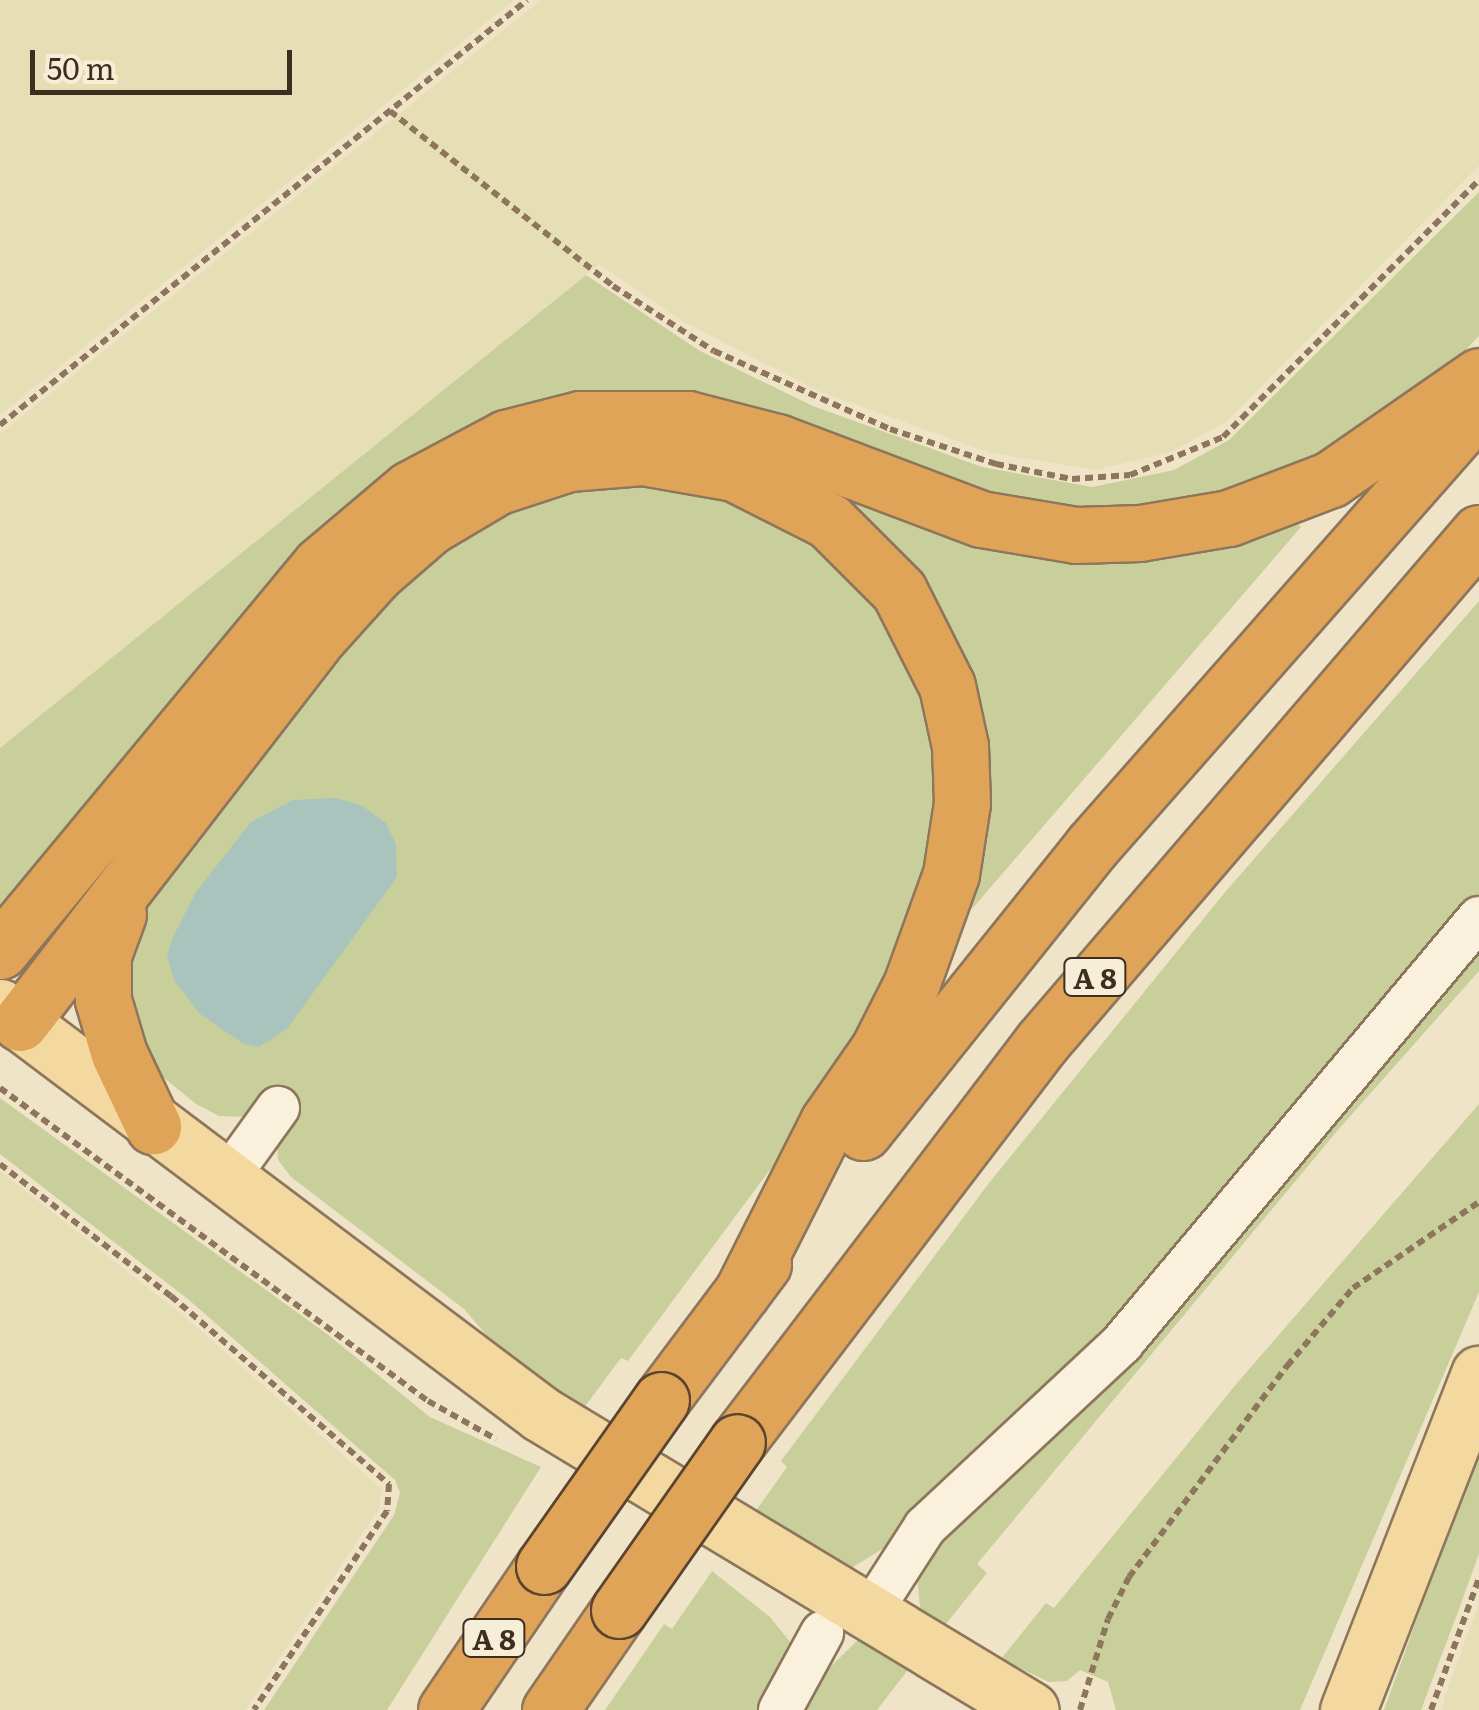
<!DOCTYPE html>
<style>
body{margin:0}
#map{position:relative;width:1479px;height:1710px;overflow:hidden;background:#f0e4c8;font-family:Literata,serif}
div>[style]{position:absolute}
.farmland>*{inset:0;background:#e6deb5}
.green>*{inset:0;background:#c9cf9b}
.water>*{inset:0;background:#a9c4bc}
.path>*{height:6px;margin-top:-3px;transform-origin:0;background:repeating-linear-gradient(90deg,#8d765c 0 8px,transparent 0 13px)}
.roads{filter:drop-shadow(2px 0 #8d765c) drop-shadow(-2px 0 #8d765c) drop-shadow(0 2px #8d765c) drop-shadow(0 -2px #8d765c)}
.minor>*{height:42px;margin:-21px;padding:0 21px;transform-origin:21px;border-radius:21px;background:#faf1dc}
.major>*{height:55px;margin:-27.5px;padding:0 27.5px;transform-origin:27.5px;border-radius:27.5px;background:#f3d9a0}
.highway>*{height:55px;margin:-27.5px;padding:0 27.5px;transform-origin:27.5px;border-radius:27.5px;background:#e0a458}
.bridges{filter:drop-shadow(2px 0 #5b4430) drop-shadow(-2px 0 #5b4430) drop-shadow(0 2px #5b4430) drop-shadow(0 -2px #5b4430)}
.highway-bridge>*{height:55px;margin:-27.5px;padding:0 27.5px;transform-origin:27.5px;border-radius:27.5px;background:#e0a458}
span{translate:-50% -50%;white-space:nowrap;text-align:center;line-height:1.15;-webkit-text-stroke:10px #f7eed8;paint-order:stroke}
.shield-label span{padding:2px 8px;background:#f7eed8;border:2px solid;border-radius:8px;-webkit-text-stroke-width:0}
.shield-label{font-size:28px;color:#3d2e20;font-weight:700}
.scale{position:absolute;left:30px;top:50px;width:262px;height:45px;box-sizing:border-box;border:5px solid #3d2e20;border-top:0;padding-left:12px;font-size:30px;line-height:35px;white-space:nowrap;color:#3d2e20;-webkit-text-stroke:8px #f7eed8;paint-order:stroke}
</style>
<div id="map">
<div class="farmland">
<i style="clip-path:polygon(0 0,514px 0,0 415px)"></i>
<i style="clip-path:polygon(541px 0,1479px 0,1479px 166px,1227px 421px,1171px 452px,1095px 470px,990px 453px,818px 391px,682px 321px,599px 264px,0 748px,0 434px)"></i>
<i style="clip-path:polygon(0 1171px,180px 1313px,382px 1489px,379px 1509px,245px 1710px,0 1710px)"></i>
<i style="clip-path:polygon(1479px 1603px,1479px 1710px,1442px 1710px,1445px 1696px)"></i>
</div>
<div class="green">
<i style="clip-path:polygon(1479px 192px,1479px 336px,1413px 404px,1276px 486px,1086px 519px,625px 400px,0 906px,0 748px,586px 275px,700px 351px,813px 406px,982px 467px,1092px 487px,1174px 470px,1229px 440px)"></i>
<i style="clip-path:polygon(571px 480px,733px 491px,862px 574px,937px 709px,937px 867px,844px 1070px,628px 1361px,621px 1358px,578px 1416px,512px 1365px,464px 1309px,291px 1177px,278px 1160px,277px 1143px,250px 1117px,219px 1116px,196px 1104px,158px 1073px,130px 1035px,130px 926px,199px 819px,417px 557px)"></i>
<i style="clip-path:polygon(830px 480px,892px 505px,1290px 515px,1301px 527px,972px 909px,965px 905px,978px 808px,822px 498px)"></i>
<i style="clip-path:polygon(1479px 601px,1479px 971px,1338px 1130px,977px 1564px,987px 1573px,941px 1630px,921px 1618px,916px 1566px,889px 1545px,848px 1570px,750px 1519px,787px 1467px,781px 1461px,989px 1183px,1226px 891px)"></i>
<i style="clip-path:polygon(0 1098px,327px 1334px,430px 1417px,541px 1467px,387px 1710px,264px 1710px,394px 1515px,400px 1493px,395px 1480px,189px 1300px,0 1154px)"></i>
<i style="clip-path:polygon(1479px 1104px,1479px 1292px,1300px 1710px,1116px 1710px,1108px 1682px,1080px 1670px,1067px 1681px,1049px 1682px,1001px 1659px,1046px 1603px,1054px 1608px,1237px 1383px)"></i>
<i style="clip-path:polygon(1479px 1446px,1479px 1554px,1462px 1601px,1421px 1710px,1384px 1710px)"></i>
<i style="clip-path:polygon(712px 1571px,770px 1617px,819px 1678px,865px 1633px,914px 1662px,877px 1710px,605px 1710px,664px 1624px,672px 1629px)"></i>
</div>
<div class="water">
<i style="clip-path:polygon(336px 798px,361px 805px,386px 823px,396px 844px,397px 877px,287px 1029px,259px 1047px,244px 1044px,200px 1014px,174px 980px,167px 956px,173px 937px,196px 892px,251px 822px,293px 800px)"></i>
</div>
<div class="path">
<i style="left:390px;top:111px;width:283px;rotate:38.1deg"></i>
<i style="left:613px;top:286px;width:120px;rotate:32.8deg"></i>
<i style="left:714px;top:351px;width:193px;rotate:23.9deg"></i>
<i style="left:890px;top:429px;width:112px;rotate:18.3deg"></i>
<i style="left:996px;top:464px;width:77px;rotate:11.2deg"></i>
<i style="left:1072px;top:479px;width:58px;rotate:-3.9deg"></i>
<i style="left:1130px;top:475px;width:100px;rotate:-22.2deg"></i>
<i style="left:1223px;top:437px;width:363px;rotate:-45.1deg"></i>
<i style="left:0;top:425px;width:677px;rotate:-38.88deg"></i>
<i style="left:0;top:1088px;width:530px;rotate:36.18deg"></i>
<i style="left:428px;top:1401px;width:78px;rotate:29.2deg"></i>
<i style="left:0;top:1164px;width:216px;rotate:37.7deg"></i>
<i style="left:171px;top:1296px;width:288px;rotate:40.8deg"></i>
<i style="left:389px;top:1484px;width:27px;rotate:94deg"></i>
<i style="left:387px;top:1511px;width:239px;rotate:123.8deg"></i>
<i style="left:1080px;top:1710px;width:95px;rotate:-72.9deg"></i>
<i style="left:1108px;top:1619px;width:47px;rotate:-63.4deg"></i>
<i style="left:1129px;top:1577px;width:264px;rotate:-53.2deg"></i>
<i style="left:1287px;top:1366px;width:102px;rotate:-49.8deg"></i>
<i style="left:1353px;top:1288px;width:153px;rotate:-34.3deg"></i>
<i style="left:1431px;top:1710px;width:140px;rotate:-70deg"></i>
</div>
<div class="roads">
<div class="minor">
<i style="left:226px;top:1180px;width:89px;rotate:-54.2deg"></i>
<i style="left:869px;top:1614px;width:103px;rotate:-57.2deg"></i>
<i style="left:925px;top:1527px;width:270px;rotate:-43deg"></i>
<i style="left:1122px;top:1343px;width:555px;rotate:-49.97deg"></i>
<i style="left:780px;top:1710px;width:88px;rotate:-61.4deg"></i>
</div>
<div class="major">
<i style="left:0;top:1007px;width:677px;rotate:36.95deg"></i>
<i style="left:541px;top:1414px;width:572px;rotate:31.14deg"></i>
<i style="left:1348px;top:1710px;width:361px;rotate:-68.7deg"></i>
</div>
<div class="highway">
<i style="left:118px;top:914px;width:44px;rotate:110.1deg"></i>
<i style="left:103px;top:955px;width:45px;rotate:90deg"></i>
<i style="left:103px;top:1000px;width:56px;rotate:73.5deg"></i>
<i style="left:119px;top:1054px;width:80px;rotate:64.7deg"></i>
<i style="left:0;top:951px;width:501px;rotate:-50.34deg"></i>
<i style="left:320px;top:565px;width:118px;rotate:-40.2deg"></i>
<i style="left:410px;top:489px;width:109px;rotate:-28deg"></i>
<i style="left:506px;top:438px;width:76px;rotate:-14.4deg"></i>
<i style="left:580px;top:419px;width:108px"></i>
<i style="left:688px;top:419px;width:92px;rotate:14.5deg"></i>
<i style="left:777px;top:442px;width:218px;rotate:20.7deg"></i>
<i style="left:981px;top:519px;width:97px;rotate:9.5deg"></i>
<i style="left:1077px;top:535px;width:63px;rotate:-1.8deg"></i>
<i style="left:1140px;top:533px;width:90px;rotate:-9.6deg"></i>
<i style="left:1229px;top:518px;width:109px;rotate:-20.9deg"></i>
<i style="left:1331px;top:479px;width:180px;rotate:-34.8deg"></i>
<i style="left:20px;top:1023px;width:481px;rotate:-52.3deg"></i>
<i style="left:314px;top:642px;width:91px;rotate:-48.1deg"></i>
<i style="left:375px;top:574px;width:72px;rotate:-41deg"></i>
<i style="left:429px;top:527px;width:78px;rotate:-30.8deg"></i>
<i style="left:496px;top:487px;width:77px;rotate:-18.2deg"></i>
<i style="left:569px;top:463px;width:73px;rotate:-4.7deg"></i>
<i style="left:642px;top:457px;width:93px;rotate:9.9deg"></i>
<i style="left:734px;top:473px;width:106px;rotate:26.8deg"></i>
<i style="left:829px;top:521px;width:99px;rotate:45deg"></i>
<i style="left:899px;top:591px;width:106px;rotate:63.2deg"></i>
<i style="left:947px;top:686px;width:61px;rotate:77.8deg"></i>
<i style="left:960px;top:746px;width:57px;rotate:88deg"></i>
<i style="left:962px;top:803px;width:72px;rotate:98.8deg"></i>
<i style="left:951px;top:874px;width:118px;rotate:109.8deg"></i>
<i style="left:911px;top:985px;width:73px;rotate:116.9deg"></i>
<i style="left:878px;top:1050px;width:88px;rotate:124.8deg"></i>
<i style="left:828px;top:1122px;width:191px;rotate:116.8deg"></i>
<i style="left:863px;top:1132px;width:366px;rotate:-51.3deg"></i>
<i style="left:1092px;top:846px;width:585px;rotate:-48.6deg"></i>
<i style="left:661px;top:1400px;width:170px;rotate:-53.1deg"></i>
<i style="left:737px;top:1442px;width:503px;rotate:-52.67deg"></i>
<i style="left:1042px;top:1042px;width:671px;rotate:-49.35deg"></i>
<i style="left:446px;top:1710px;width:174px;rotate:-55.8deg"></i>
<i style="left:550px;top:1710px;width:121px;rotate:-55.4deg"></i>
</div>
</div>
<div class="bridges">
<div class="highway-bridge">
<i style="left:544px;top:1566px;width:203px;rotate:-54.8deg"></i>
<i style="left:619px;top:1610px;width:205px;rotate:-54.9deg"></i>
</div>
</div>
<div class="shield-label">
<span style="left:1095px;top:977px">A 8</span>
<span style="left:494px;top:1638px">A 8</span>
</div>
<div class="scale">50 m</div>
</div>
